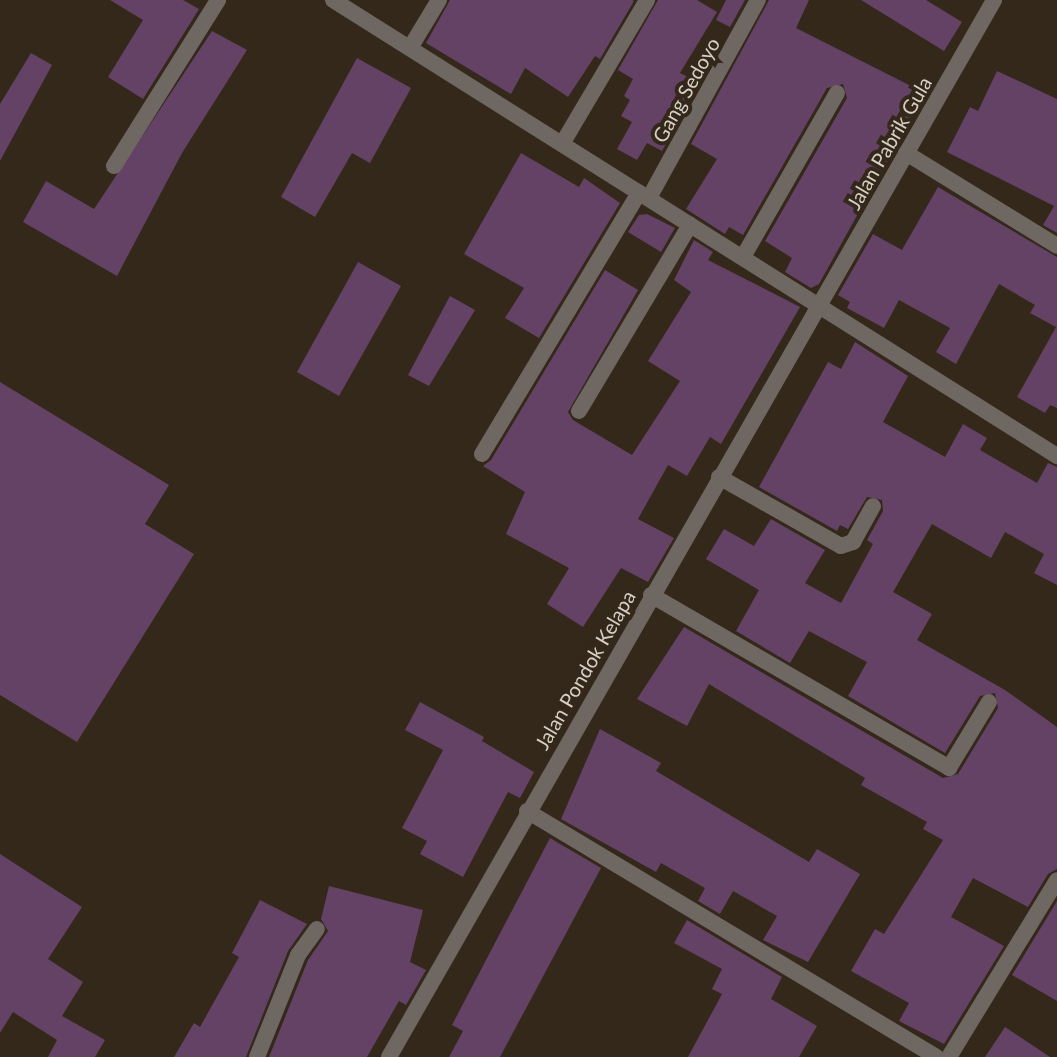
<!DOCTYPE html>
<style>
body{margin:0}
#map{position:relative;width:1057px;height:1057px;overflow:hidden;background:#34281a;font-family:Lato,sans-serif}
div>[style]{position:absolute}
.building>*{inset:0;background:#634265}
.minor>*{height:16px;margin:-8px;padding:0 8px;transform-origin:8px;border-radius:8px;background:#6f6762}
span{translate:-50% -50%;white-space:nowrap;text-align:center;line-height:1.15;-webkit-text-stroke:8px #34281a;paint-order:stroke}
.street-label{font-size:20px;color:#d8d0c7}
</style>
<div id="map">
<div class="building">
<i style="clip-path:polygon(110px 0,183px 0,199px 9px,143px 99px,108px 77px,143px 20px)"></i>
<i style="clip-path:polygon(450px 0,632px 0,634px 1px,600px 59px,595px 56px,568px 97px,525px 68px,511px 94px,426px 43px)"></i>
<i style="clip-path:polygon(658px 0,697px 0,717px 12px,680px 73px,700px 83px,662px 151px,647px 143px,637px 160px,617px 149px,632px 122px,621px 116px,630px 100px,624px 96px,633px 79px,618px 70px)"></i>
<i style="clip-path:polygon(726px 0,745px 0,730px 27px,716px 20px)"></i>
<i style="clip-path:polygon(769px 0,809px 0,796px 28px,925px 93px,819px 284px,811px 288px,785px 272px,792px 258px,765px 241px,847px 98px,843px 84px,827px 88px,743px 235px,729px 227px,725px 234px,686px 209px,717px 159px,691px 144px)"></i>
<i style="clip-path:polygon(861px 0,926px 0,962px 22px,944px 51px)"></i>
<i style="clip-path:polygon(212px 31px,247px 50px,182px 153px,117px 276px,23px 222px,46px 181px,94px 209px)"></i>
<i style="clip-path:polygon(31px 53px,52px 65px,0 161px,0 104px)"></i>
<i style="clip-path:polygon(357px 58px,411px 88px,370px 163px,352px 153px,315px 217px,281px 197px)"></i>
<i style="clip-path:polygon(997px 71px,1057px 99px,1057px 233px,1043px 225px,1054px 206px,947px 152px,970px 107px,978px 111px)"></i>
<i style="clip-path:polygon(521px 153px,579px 187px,584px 178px,620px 203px,539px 338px,505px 318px,524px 288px,464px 254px)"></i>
<i style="clip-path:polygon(938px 187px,1057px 257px,1057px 408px,1050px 405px,1045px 413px,1017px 397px,1056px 327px,1030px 313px,1035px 305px,999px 284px,956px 364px,936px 352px,950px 328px,899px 300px,884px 328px,847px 308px,850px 302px,838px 295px,873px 234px,902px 250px)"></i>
<i style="clip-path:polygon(647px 214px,675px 228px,661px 252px,628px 232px,639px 215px)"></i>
<i style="clip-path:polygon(694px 240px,713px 252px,708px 260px,800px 307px,721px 444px,710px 437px,687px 476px,668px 465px,638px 519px,674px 538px,648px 582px,621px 568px,583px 627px,547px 604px,569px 568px,506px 534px,525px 492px,483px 466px,491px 460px,605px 270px,638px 290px,568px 412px,573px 420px,632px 455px,680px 381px,648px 361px,691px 292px,674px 280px)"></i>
<i style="clip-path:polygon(358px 262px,401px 286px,339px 396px,297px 372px)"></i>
<i style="clip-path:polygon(450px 296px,475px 310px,429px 386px,408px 375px)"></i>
<i style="clip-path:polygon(855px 342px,908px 376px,883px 422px,945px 457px,963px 424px,987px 438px,980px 450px,1037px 483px,1048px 463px,1057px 467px,1057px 585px,1034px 573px,1044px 554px,1005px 532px,991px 558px,932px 524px,893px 592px,932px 614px,917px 640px,1005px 690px,1057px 727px,1057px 869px,1048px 874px,1028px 907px,973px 878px,951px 917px,1004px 946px,944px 1044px,899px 1021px,909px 1003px,851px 971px,875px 929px,884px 934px,943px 840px,923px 829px,927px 822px,861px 785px,865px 778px,709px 684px,687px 726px,637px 699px,684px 627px,943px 778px,958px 774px,998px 708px,995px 693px,980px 696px,945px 753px,848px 696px,867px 662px,809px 631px,790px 663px,736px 631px,759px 590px,706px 559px,724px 529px,754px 546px,771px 519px,825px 550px,805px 583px,841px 603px,873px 544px,867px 540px,883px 511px,882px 500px,867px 497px,848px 529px,840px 525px,837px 531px,759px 487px,828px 362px,841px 369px)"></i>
<i style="clip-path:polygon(0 382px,169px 485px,145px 524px,194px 554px,77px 742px,0 695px)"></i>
<i style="clip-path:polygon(420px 702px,484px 737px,482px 741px,534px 772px,520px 798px,508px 792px,463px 877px,420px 854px,427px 841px,402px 828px,443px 750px,405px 730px)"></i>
<i style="clip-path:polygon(600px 729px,661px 763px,656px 771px,809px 862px,817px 849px,860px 874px,808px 962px,763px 940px,777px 916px,733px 891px,720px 914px,698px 901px,705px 888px,661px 863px,656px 872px,561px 819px)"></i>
<i style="clip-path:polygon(550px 838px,601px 868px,500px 1057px,449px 1057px,463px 1031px,452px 1025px)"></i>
<i style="clip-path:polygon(0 854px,82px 907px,48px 959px,83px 982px,62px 1016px,105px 1040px,95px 1057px,48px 1057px,57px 1040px,13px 1012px,0 1033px)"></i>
<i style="clip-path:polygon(329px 886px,423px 910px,410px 962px,426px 970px,406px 1005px,399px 1001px,367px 1057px,269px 1057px,308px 960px,328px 931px,321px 919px)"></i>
<i style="clip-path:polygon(260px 900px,307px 924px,288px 951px,246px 1057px,174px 1057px,194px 1023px,200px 1027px,239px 957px,232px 953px)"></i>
<i style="clip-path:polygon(1057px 901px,1057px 1001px,1012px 975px)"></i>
<i style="clip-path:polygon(687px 920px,782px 977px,771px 999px,817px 1026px,799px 1057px,688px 1057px,722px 994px,712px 989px,722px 969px,674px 943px)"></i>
<i style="clip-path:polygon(1005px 1027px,1050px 1057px,985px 1057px)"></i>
</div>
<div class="minor">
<i style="left:333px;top:0;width:856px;rotate:32.2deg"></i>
<i style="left:410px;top:48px;width:56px;rotate:-58.9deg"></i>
<i style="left:562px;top:144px;width:167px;rotate:-59.4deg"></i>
<i style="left:906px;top:153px;width:177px;rotate:31.6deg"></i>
<i style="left:114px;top:166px;width:196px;rotate:-57.9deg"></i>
<i style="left:649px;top:198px;width:226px;rotate:-61.2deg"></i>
<i style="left:743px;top:257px;width:189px;rotate:-60.2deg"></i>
<i style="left:579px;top:411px;width:217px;rotate:-59.2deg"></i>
<i style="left:482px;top:454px;width:305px;rotate:-59deg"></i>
<i style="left:719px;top:477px;width:140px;rotate:29.5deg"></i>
<i style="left:841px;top:546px;width:13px;rotate:-18deg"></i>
<i style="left:853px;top:542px;width:41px;rotate:-60.9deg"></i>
<i style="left:651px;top:595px;width:345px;rotate:30.1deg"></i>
<i style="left:949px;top:768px;width:77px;rotate:-58.8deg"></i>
<i style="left:527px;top:811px;width:477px;rotate:31deg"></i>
<i style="left:257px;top:1057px;width:110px;rotate:-68.1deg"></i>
<i style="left:298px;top:955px;width:32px;rotate:-54deg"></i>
<i style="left:389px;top:1057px;width:1218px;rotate:-60.21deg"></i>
<i style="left:949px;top:1057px;width:207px;rotate:-58.6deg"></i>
</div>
<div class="street-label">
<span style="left:686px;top:90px;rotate:-61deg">Gang Sedoyo</span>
<span style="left:889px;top:143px;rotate:-60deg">Jalan Pabrik Gula</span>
<span style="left:585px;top:670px;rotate:-60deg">Jalan Pondok Kelapa</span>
</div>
</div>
